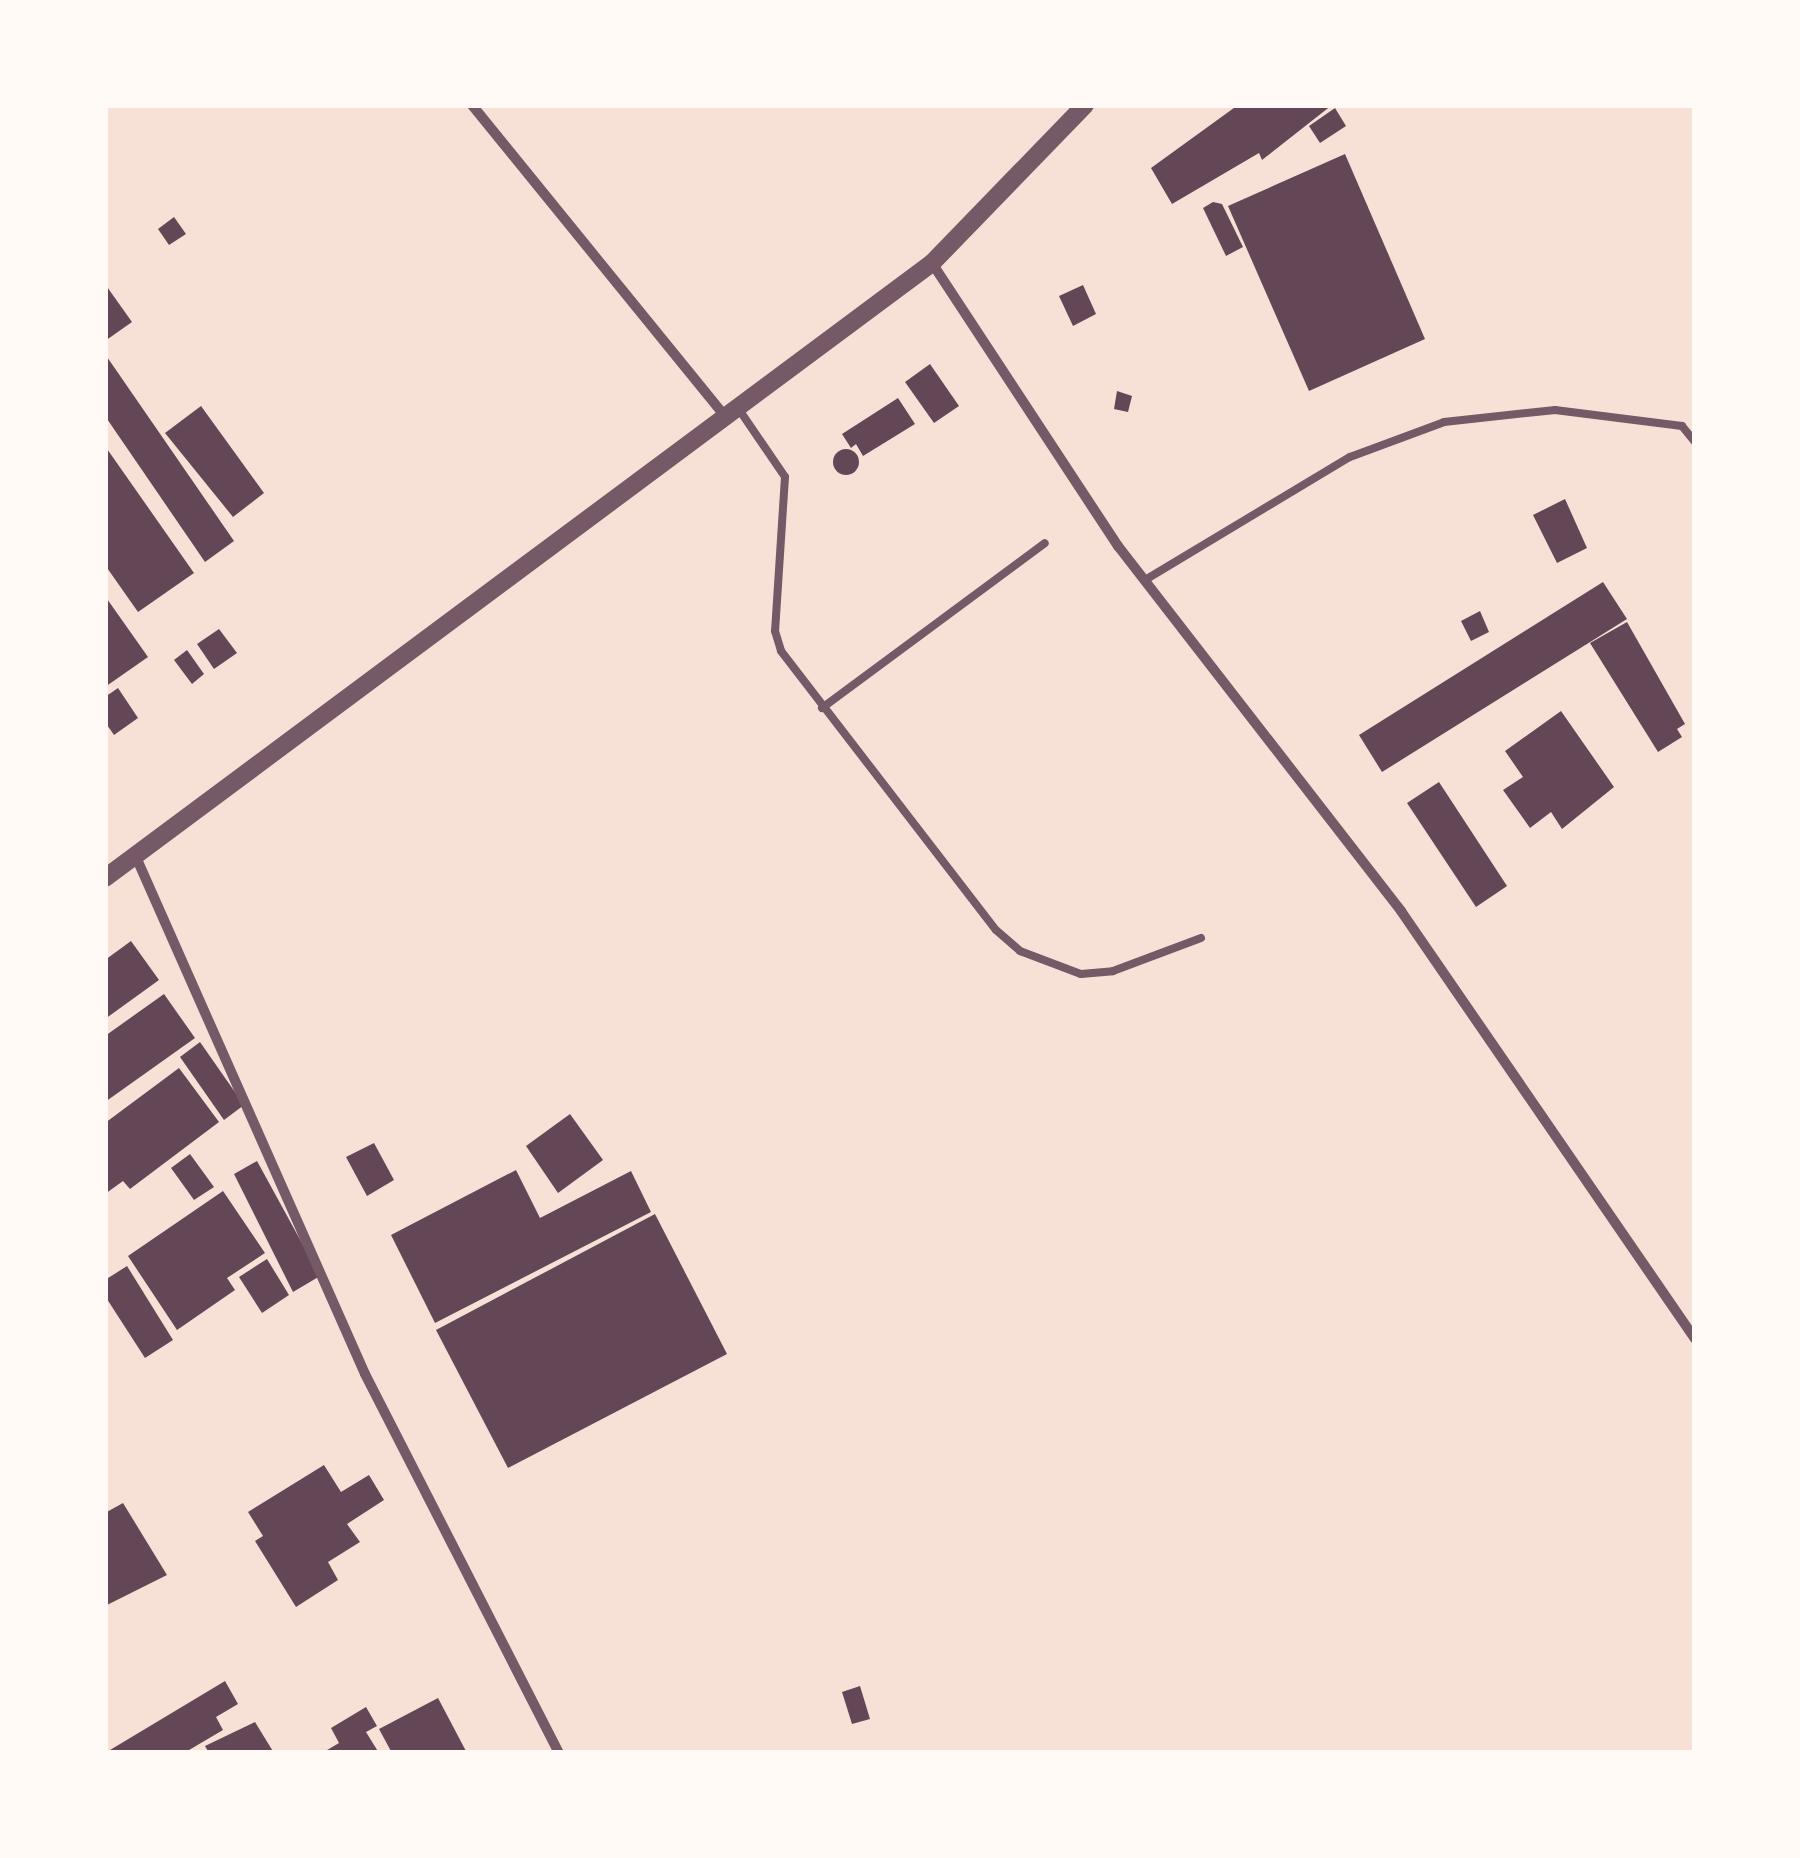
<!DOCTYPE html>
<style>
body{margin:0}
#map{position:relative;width:1800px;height:1858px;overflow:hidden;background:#f7e1d7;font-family:Inter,sans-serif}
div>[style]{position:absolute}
.building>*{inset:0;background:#644757}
.round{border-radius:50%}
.service>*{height:8px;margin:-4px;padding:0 4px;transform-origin:4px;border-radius:4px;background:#755966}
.minor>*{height:10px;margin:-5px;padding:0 5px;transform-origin:5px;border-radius:5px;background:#755966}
.tertiary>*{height:18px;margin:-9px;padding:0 9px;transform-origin:9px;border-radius:9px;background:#755966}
span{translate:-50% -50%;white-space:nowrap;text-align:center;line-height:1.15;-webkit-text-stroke:8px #fffaf5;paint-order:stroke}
.frame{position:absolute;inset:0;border:108px solid #fffaf5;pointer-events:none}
</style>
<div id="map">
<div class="building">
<i style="clip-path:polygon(1238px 105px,1332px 105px,1262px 160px,1259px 153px,1172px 204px,1151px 168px)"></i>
<i style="clip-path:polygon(1335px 108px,1346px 126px,1320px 143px,1309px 126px)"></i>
<i style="clip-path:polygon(1345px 154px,1425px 339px,1309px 391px,1228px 206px)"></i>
<i style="clip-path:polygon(1213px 202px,1222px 204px,1243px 247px,1226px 256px,1203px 208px)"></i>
<i style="clip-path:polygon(174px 217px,186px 234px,169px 245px,158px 229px)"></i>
<i style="clip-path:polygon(105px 284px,132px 322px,105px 341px)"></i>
<i style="clip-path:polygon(1083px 285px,1096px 314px,1073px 326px,1059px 296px)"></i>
<i style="clip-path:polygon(105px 354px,234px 541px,205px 562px,105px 416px)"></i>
<i style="clip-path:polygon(930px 364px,959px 406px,934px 423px,905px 382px)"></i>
<i style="clip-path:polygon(1117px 391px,1132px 396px,1128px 412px,1114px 409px)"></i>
<i style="clip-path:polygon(898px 398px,915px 424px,863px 456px,856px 444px,851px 448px,842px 434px)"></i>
<i style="clip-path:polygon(201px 406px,264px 493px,233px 517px,165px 433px)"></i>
<i style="clip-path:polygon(105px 446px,194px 573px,138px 612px,105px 565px)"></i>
<i class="round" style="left:833px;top:449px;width:26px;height:26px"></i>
<i style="clip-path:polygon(1565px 499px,1587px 548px,1557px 563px,1533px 515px)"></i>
<i style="clip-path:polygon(1603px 582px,1627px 619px,1382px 772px,1359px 735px)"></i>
<i style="clip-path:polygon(105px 596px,148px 657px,105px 687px)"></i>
<i style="clip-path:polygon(1480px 611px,1489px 632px,1471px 641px,1461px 621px)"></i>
<i style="clip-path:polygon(1627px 622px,1685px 724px,1677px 729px,1682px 737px,1658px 752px,1590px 643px)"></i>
<i style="clip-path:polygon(219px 629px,237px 653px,214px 669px,197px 644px)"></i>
<i style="clip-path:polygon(187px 650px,204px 674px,192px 684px,174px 660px)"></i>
<i style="clip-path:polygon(118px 688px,138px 718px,114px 735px,105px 722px,105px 697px)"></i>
<i style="clip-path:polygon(1561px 711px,1614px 787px,1562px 829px,1551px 812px,1530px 828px,1503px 790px,1523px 777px,1505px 751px)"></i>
<i style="clip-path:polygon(1439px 782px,1507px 886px,1476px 907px,1407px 803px)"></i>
<i style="clip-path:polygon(131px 941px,159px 980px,105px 1019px,105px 960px)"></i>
<i style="clip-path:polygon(164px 994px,195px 1038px,105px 1102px,105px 1036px)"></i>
<i style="clip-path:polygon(200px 1042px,244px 1105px,224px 1120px,180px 1057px)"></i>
<i style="clip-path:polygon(179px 1068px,219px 1122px,130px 1189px,123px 1181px,105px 1194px,105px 1123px)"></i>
<i style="clip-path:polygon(570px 1114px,603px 1160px,558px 1193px,526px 1146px)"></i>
<i style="clip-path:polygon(374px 1143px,394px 1180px,367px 1196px,346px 1157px)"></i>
<i style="clip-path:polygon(190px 1154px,214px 1187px,194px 1200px,171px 1168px)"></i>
<i style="clip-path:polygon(257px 1161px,320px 1276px,293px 1292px,234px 1174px)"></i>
<i style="clip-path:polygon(516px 1170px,540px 1218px,631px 1171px,651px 1212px,435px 1323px,391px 1235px)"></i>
<i style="clip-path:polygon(223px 1191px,265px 1253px,227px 1278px,235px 1290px,177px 1330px,128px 1256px)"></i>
<i style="clip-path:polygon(655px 1214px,727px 1354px,508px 1468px,436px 1330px)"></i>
<i style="clip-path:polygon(267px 1259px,289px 1295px,262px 1313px,239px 1277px)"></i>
<i style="clip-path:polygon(127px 1266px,173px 1340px,145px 1358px,105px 1296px,105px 1280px)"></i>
<i style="clip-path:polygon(324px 1465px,341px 1492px,369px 1475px,384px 1500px,347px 1524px,360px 1542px,328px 1562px,338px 1580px,296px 1607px,255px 1541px,263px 1536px,248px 1512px)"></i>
<i style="clip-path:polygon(123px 1503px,167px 1575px,105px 1606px,105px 1513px)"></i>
<i style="clip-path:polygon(225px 1681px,238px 1704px,216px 1717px,223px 1730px,184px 1753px,105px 1753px)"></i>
<i style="clip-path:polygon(860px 1686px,870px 1719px,852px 1724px,842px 1692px)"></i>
<i style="clip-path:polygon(438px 1698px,467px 1753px,392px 1753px,379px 1729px)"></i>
<i style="clip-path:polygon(366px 1707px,377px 1726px,366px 1732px,379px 1753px,322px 1753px,339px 1743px,331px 1728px)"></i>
<i style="clip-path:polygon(255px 1722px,274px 1753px,209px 1753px,205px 1746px)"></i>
</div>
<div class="service">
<i style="left:738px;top:408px;width:83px;rotate:55.7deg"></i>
<i style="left:785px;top:477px;width:154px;rotate:93.7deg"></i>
<i style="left:775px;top:631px;width:21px;rotate:73deg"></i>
<i style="left:781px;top:651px;width:352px;rotate:52.4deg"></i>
<i style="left:996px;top:930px;width:32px;rotate:41deg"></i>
<i style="left:1020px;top:951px;width:65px;rotate:20.7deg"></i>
<i style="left:1081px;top:974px;width:32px;rotate:-5deg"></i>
<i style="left:1113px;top:971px;width:94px;rotate:-20.6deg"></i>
<i style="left:1145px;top:580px;width:239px;rotate:-31deg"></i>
<i style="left:1350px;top:457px;width:100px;rotate:-20.4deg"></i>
<i style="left:1444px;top:422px;width:112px;rotate:-6.2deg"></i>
<i style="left:1555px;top:410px;width:128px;rotate:7.2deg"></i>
<i style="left:1682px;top:426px;width:21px;rotate:51deg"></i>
<i style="left:822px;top:708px;width:277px;rotate:-36.5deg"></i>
</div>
<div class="minor">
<i style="left:472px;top:105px;width:402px;rotate:50.9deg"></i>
<i style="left:932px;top:263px;width:339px;rotate:56.7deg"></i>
<i style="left:1118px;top:546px;width:462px;rotate:52.2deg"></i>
<i style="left:1401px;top:911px;width:519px;rotate:55.51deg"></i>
<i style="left:136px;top:857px;width:565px;rotate:66.11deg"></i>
<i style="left:365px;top:1374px;width:426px;rotate:62.9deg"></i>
</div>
<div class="tertiary">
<i style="left:105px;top:878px;width:1031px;rotate:-36.64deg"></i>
<i style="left:932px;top:263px;width:220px;rotate:-45.9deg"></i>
</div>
<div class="frame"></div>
</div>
